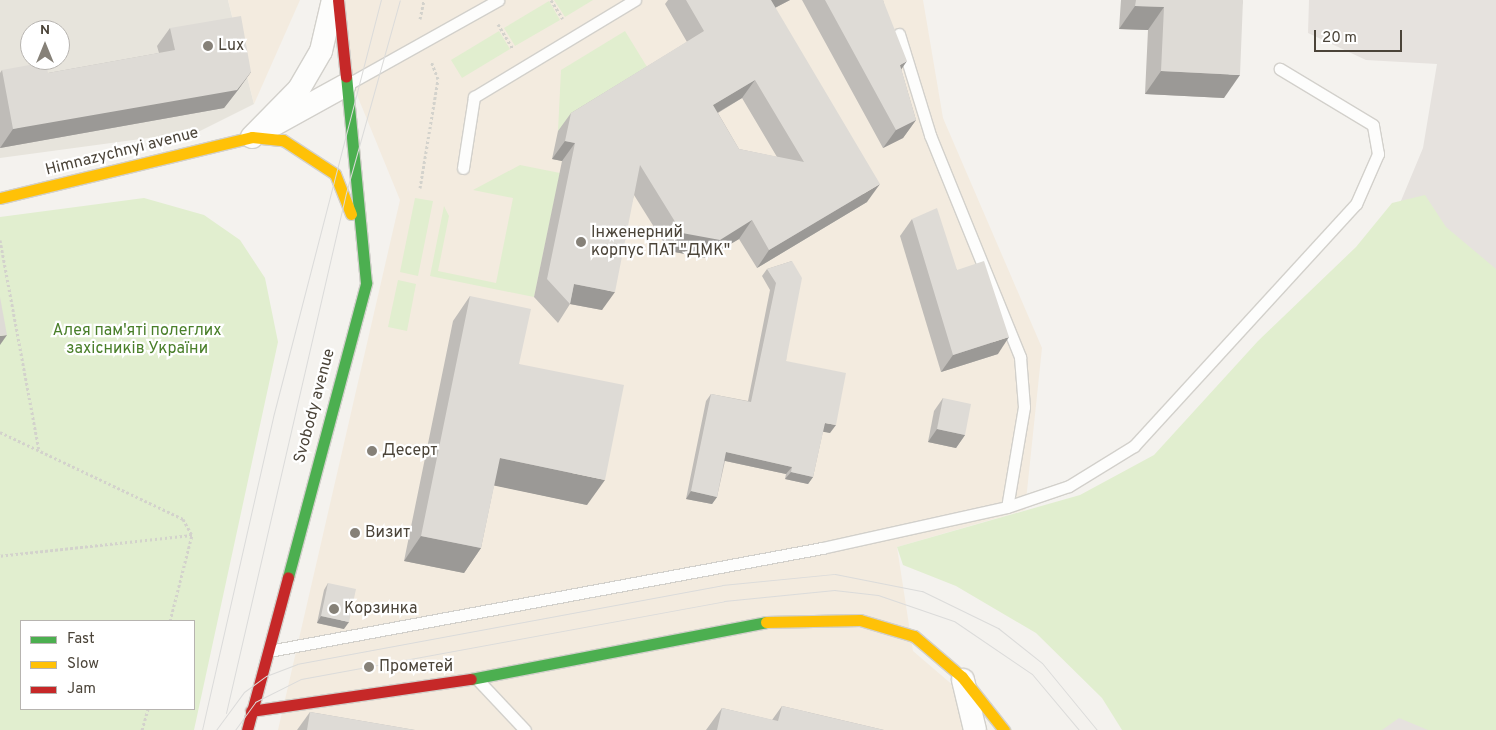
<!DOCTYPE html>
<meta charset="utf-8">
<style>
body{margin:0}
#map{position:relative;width:1496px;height:730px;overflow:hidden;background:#f4f2ee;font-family:Overpass,sans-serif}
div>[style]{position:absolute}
.residential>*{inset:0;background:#e7e4dc}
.commercial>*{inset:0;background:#f3ebdf}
.industrial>*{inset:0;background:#e6e2de}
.green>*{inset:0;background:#e1eecf}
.path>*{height:3px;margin-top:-1.5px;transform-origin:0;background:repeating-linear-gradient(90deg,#d3d2cc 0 2.5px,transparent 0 5px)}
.roads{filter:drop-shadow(1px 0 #d2d0cb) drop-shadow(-1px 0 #d2d0cb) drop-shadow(0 1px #d2d0cb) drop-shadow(0 -1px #d2d0cb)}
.lane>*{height:11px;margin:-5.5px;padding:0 5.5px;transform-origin:5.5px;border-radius:5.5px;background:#fdfdfc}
.street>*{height:22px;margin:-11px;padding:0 11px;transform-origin:11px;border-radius:11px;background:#fdfdfc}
.fast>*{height:11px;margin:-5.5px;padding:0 5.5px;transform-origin:5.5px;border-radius:5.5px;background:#4caf50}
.slow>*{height:11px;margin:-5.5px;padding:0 5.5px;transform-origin:5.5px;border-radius:5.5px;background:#ffc107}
.jam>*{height:11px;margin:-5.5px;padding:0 5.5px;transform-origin:5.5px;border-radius:5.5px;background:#c62828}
.tram>*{height:1px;margin:-0.5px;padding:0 0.5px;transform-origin:0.5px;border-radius:0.5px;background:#dbdbda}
.wall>*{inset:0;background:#bfbcb8}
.shaded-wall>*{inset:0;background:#9b9996}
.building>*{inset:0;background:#dedbd6}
.dots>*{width:14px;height:14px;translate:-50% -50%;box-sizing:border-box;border:2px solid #fff;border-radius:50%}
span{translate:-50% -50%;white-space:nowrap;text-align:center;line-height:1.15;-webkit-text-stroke:4.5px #fff;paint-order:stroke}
.poi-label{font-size:16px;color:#4b4439}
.left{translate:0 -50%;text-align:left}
.street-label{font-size:16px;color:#4b4439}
.park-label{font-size:16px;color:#4a7f2a}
.legend{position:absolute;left:20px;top:620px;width:175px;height:90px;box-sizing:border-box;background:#fff;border:1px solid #b7b4b0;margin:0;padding:6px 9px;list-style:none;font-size:15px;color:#4b4439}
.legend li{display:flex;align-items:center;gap:10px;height:25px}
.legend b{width:25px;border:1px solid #b7b4b0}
.north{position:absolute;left:20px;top:20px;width:50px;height:50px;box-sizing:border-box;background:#fff;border:1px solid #b7b4b0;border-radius:50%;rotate:0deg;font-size:14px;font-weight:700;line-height:20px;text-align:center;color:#4b4439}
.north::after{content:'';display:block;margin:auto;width:18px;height:22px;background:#868178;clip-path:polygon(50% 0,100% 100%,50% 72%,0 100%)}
.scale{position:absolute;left:1314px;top:30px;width:88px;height:22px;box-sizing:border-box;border:2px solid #4b4439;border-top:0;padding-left:6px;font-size:15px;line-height:18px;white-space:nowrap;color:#4b4439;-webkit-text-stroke:4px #fff;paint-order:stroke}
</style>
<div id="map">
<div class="residential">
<i style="clip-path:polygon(evenodd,0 0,228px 0,254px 104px,200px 131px,0 158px,0 0,30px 30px,60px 30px,60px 60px,30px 60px,30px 30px)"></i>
</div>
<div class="commercial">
<i style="clip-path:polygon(228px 0,300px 0,254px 104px)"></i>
<i style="clip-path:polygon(325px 0,923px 0,943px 118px,1042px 348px,1025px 510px,897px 547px,913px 651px,955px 687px,965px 730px,278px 730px,400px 200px,321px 7px)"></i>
</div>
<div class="industrial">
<i style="clip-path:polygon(1309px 0,1496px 0,1496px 730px,1352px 730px,1393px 220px,1423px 148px,1437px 64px,1366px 60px,1308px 33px)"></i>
</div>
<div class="green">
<i style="clip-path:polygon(554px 0,593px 0,565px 17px)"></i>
<i style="clip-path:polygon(549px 1px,560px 20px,515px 46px,504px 28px)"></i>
<i style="clip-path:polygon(499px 31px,510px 49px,462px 78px,451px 60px)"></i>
<i style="clip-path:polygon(625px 31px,652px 75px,558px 131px,561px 70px)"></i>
<i style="clip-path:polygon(520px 165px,560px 173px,534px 297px,430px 276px,444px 206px,449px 216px,438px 271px,496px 283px,513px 198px,473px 190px)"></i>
<i style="clip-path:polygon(1425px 195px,1446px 227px,1496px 269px,1496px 730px,1428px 730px,1399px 718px,1382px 730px,1122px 730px,1102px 698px,1036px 633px,956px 586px,903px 565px,897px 547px,1080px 495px,1154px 455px,1258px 341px,1356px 247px,1392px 203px)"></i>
<i style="clip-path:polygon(evenodd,144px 198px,204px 215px,240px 240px,265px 278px,278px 342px,194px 730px,0 730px,0 217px,144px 198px,21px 621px,194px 621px,194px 709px,21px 709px,21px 621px)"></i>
<i style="clip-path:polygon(415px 198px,433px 201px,418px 276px,400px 272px)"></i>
<i style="clip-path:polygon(398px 280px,416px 284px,407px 331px,388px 327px)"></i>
</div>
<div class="path">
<i style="left:551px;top:0;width:22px;rotate:58deg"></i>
<i style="left:420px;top:19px;width:19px;rotate:-78deg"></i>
<i style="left:498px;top:24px;width:29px;rotate:59deg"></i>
<i style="left:420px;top:188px;width:110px;rotate:-80.6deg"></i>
<i style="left:438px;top:79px;width:19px;rotate:-111deg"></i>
<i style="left:0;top:240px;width:214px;rotate:79.5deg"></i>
<i style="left:0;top:432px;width:203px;rotate:25.4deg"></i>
<i style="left:183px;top:519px;width:18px;rotate:61deg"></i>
<i style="left:192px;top:535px;width:193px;rotate:173.8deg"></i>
<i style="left:170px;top:621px;width:89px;rotate:-75.7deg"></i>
<i style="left:142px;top:730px;width:22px;rotate:-74deg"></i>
</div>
<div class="roads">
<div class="lane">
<i style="left:899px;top:34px;width:106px;rotate:72.9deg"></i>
<i style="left:930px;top:135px;width:240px;rotate:67.9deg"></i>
<i style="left:1020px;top:357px;width:50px;rotate:85.4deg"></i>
<i style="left:1024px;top:407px;width:101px;rotate:99.6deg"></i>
<i style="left:348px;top:84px;width:172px;rotate:-29.2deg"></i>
<i style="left:463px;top:168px;width:72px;rotate:-81.2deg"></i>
<i style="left:474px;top:97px;width:188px;rotate:-31.1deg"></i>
<i style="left:269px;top:651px;width:563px;rotate:-10.55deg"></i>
<i style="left:822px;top:548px;width:189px;rotate:-12.5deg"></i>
<i style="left:1007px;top:507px;width:65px;rotate:-18.7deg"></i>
<i style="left:1069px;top:486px;width:76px;rotate:-31.6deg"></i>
<i style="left:1134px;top:446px;width:328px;rotate:-47.5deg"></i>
<i style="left:1356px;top:204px;width:55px;rotate:-66.3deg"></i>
<i style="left:1378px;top:154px;width:29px;rotate:-100deg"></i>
<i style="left:1373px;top:125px;width:109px;rotate:-148.9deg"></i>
<i style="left:477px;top:679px;width:70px;rotate:46.7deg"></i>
</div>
<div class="street">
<i style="left:275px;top:124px;width:79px;rotate:-28.8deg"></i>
<i style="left:252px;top:137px;width:67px;rotate:-45.6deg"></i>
<i style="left:299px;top:89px;width:44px;rotate:-59.9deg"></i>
<i style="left:321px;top:51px;width:52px;rotate:-76.8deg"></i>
<i style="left:963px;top:680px;width:51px;rotate:76.5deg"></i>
</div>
<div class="fast">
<i style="left:288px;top:577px;width:304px;rotate:-75.1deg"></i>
<i style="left:366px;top:283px;width:207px;rotate:-95.5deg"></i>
<i style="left:471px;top:679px;width:300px;rotate:-10.9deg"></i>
</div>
<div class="slow">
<i style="left:0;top:198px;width:259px;rotate:-13.6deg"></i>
<i style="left:252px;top:137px;width:31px;rotate:6deg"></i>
<i style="left:283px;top:140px;width:62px;rotate:33.2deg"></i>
<i style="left:335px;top:174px;width:43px;rotate:68.2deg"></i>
<i style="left:766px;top:622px;width:94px;rotate:-1.2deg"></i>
<i style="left:860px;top:620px;width:56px;rotate:16.5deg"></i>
<i style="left:914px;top:636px;width:63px;rotate:40.5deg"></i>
<i style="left:962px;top:677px;width:68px;rotate:51.6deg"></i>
</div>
<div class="jam">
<i style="left:338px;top:0;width:77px;rotate:84.1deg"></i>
<i style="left:251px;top:711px;width:222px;rotate:-8.3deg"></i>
<i style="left:247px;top:730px;width:158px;rotate:-75deg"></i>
</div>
</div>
<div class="tram">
<i style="left:226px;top:713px;width:534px;rotate:-77.01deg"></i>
<i style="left:346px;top:193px;width:200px;rotate:-74.4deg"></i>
<i style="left:202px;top:730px;width:321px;rotate:-77.2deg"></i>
<i style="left:273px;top:417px;width:431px;rotate:-75.5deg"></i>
<i style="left:216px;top:730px;width:47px;rotate:-53.6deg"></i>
<i style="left:244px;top:692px;width:27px;rotate:-36deg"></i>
<i style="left:266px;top:676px;width:33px;rotate:-21deg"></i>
<i style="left:297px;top:664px;width:432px;rotate:-10.5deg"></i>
<i style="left:722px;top:585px;width:114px;rotate:-5.6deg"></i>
<i style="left:835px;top:574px;width:89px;rotate:11.1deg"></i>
<i style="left:922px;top:591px;width:85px;rotate:26deg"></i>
<i style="left:998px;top:628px;width:56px;rotate:38.5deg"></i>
<i style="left:1042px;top:663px;width:87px;rotate:50.6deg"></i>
<i style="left:235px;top:730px;width:34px;rotate:-54deg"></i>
<i style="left:255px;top:702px;width:51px;rotate:-26.6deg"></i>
<i style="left:301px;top:679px;width:430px;rotate:-10.4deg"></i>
<i style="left:724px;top:601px;width:111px;rotate:-5.7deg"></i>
<i style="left:834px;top:590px;width:44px;rotate:6.5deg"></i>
<i style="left:878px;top:595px;width:80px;rotate:18.9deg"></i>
<i style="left:954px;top:621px;width:94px;rotate:34.2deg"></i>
<i style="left:1032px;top:674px;width:73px;rotate:50deg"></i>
</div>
<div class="wall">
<i style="clip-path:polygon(evenodd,668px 0,790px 0,775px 8px,867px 202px,757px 268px,739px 239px,707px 258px,669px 251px,634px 195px,602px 310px,570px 304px,558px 323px,534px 297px,562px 161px,552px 159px,558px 131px,571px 113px,687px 42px,665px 4px,668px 0,742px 98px,777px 157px,739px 149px,718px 113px,742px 98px)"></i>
<i style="clip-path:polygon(802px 0,883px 0,901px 69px,916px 120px,903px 138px,883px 148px)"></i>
<i style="clip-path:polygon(1121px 0,1243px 0,1224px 98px,1145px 94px,1148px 30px,1119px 29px)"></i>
<i style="clip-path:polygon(170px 28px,251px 72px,238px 90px,224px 108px,0 148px,0 73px,2px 70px,48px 73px,159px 53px,157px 46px)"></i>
<i style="clip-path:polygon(912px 219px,957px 270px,998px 354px,941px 372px,900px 236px)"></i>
<i style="clip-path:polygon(792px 261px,786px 361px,830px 433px,823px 431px,813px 477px,808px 484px,785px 479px,786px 474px,725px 461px,717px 497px,712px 504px,686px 499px,706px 401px,711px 394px,748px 401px,770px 290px,762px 276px,767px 269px)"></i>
<i style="clip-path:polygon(470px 296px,519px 364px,587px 505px,494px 485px,481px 548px,464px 573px,404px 561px,453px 321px)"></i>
<i style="clip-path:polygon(943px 398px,965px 435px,956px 448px,928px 442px,934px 411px)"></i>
<i style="clip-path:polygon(328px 583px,344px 629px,317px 623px,324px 590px)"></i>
<i style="clip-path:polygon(782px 706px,884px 730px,706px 730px,722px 708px,772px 720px)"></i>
<i style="clip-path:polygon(310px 712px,415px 730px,297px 730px)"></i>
</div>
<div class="shaded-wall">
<i style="clip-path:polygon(769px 0,790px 0,757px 17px)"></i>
<i style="clip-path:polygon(1135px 6px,1164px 7px,1148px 30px,1119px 29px)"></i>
<i style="clip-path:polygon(907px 61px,894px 80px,900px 65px)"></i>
<i style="clip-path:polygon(1161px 71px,1240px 75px,1224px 98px,1145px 94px)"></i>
<i style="clip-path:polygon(251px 72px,238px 90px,224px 108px,0 148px,13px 129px)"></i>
<i style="clip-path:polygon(755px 80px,742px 98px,700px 123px,713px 105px)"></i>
<i style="clip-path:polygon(916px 120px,903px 138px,883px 148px,896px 130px)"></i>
<i style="clip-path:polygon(565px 141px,575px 143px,562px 161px,552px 159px)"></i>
<i style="clip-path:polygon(880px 184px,867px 202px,757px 268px,769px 250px)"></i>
<i style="clip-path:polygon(752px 220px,739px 239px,707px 258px,669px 251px,682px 233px)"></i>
<i style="clip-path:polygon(574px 284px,615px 292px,602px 310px,570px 304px)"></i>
<i style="clip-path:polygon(7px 335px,0 345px,0 336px)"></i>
<i style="clip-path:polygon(1009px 337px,998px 354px,941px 372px,953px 355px)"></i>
<i style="clip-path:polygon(825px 423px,836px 425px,830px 433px,819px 431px)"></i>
<i style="clip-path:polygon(937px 429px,965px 435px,956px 448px,928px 442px)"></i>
<i style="clip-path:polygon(726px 452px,792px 467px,786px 474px,721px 460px)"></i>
<i style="clip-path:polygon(500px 458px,605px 480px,587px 505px,482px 483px)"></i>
<i style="clip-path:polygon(791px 472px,813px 477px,808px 484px,785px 479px)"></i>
<i style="clip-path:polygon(691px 491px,717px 497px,712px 504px,686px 499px)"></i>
<i style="clip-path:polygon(421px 536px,481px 548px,464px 573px,404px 561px)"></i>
<i style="clip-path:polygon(321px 616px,349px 622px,344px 629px,317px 623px)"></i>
</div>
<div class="building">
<i style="clip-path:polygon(evenodd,686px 0,771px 0,880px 184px,769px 250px,752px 220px,720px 240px,682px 233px,640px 165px,615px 292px,574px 284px,570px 304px,547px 279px,575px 143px,565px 141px,571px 113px,704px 31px,686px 0,755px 80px,804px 162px,739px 149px,713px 105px,755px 80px)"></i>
<i style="clip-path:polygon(825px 0,883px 0,907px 61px,900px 65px,916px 120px,896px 130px)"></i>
<i style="clip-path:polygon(1136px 0,1243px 0,1240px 75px,1161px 71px,1164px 7px,1135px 6px)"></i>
<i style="clip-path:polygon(241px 16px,251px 72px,237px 90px,13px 129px,2px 70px,46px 62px,48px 73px,175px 50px,170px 28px)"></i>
<i style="clip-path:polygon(937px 208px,957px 270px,984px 261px,1009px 337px,953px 355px,912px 219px)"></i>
<i style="clip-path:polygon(792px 261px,802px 278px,786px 361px,846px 373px,836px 425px,825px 423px,813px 477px,791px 472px,792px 467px,726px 452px,717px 497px,691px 491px,711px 394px,751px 402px,776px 283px,767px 269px)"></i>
<i style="clip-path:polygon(470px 296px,531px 309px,519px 364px,624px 385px,605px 480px,500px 458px,481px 548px,421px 536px)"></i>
<i style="clip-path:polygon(0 297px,7px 335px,0 336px)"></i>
<i style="clip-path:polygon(943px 398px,971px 404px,965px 435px,937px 429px)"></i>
<i style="clip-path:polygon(328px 583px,356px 589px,349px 622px,321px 616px)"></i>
<i style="clip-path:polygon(782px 706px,884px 730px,717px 730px,722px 708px,778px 721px)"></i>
<i style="clip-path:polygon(310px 712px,415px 730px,307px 730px)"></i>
</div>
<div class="dots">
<i style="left:208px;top:46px;background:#868178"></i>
<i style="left:581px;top:242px;background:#868178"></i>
<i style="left:372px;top:451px;background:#868178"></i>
<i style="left:355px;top:533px;background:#868178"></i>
<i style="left:334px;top:609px;background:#868178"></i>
<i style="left:369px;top:667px;background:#868178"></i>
</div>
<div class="poi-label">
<span class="left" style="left:218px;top:46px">Lux</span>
<span class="left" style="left:591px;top:242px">Інженерний<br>корпус ПАТ "ДМК"</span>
<span class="left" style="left:382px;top:451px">Десерт</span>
<span class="left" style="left:365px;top:533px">Визит</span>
<span class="left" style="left:344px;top:609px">Корзинка</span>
<span class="left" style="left:379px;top:667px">Прометей</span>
</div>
<div class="street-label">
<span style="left:122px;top:152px;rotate:-14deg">Himnazychnyi avenue</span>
<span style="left:315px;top:406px;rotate:-75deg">Svobody avenue</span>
</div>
<div class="park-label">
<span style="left:137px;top:340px">Алея пам'яті полеглих<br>захісників України</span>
</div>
<ul class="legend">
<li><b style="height:6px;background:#4caf50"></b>Fast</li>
<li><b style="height:6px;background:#ffc107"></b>Slow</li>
<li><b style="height:6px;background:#c62828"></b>Jam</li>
</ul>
<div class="north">N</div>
<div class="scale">20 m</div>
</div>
